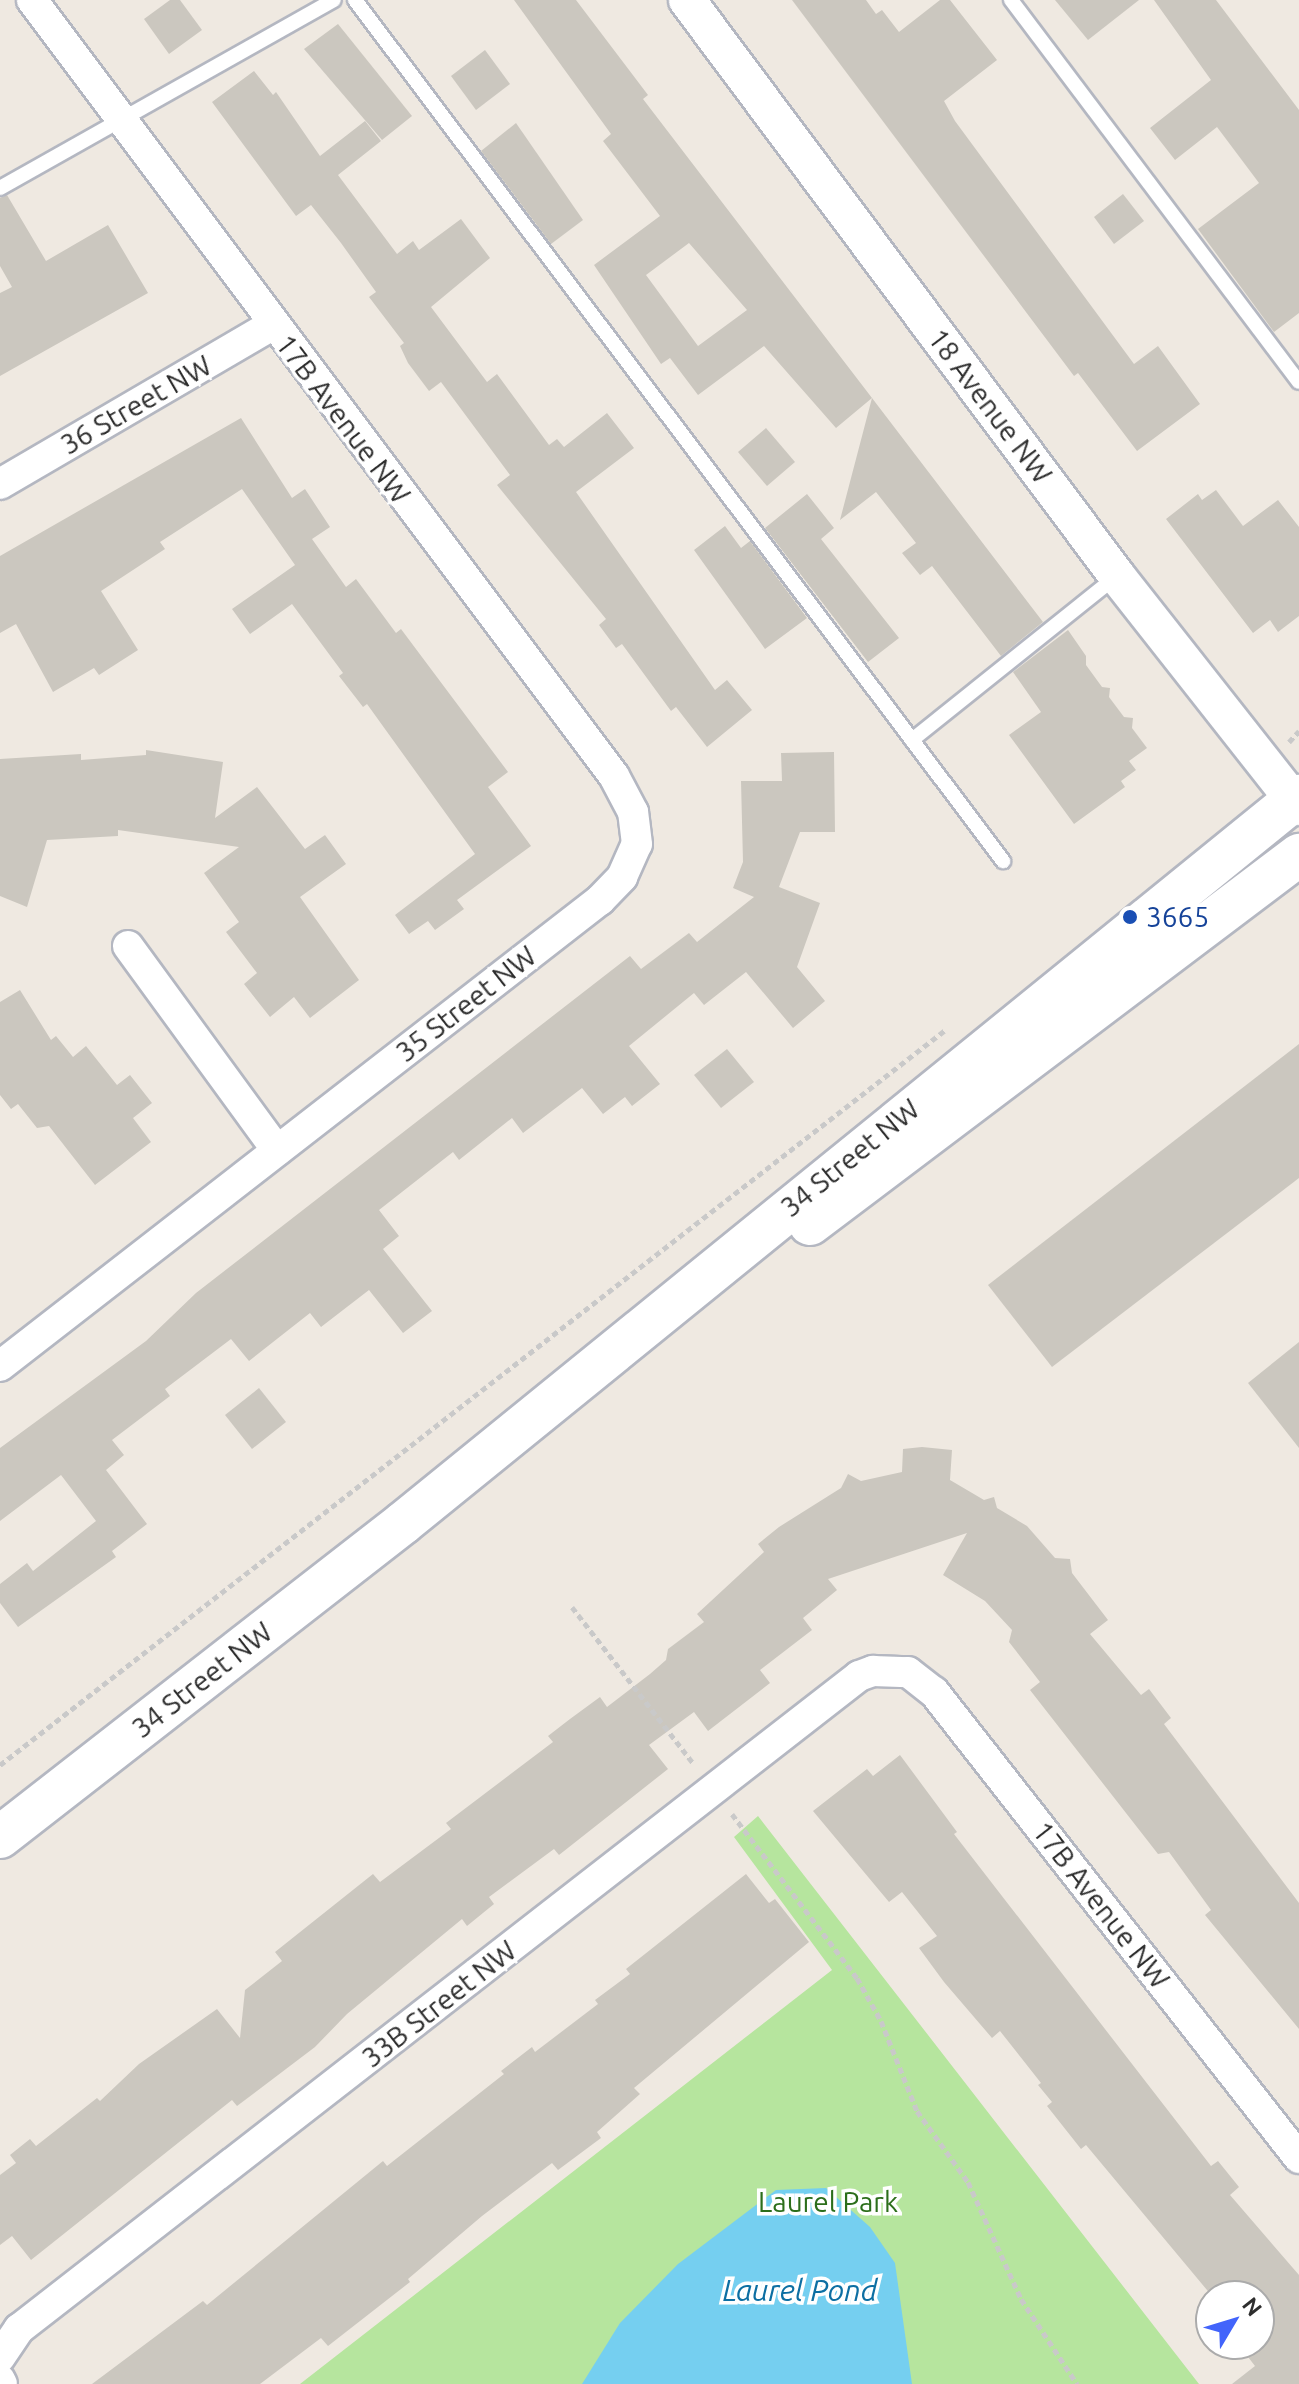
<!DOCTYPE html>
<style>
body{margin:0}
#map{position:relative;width:1299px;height:2384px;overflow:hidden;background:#efe9e1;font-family:Ubuntu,sans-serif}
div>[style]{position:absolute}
.green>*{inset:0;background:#b6e59e}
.water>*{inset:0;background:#75cff0}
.building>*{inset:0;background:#cbc7bf}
.path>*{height:5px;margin-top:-2.5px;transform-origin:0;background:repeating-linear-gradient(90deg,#c9c9c9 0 6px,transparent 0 10px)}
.roads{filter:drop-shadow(2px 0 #b4b7c1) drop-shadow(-2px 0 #b4b7c1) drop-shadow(0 2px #b4b7c1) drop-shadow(0 -2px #b4b7c1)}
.service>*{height:14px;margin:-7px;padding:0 7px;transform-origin:7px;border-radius:7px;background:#fff}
.minor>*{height:30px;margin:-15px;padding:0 15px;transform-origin:15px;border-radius:15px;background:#fff}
.tertiary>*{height:36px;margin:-18px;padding:0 18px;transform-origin:18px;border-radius:18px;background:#fff}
.secondary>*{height:42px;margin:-21px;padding:0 21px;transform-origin:21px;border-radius:21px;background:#fff}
.dots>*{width:22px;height:22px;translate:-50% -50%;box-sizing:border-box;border:4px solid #fff;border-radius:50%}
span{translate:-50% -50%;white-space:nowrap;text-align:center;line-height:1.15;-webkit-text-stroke:7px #fff;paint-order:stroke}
.street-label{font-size:28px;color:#2e2e2e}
.transit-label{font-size:28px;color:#164399}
.left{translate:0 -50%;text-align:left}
.park-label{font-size:28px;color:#2c6e1b}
.water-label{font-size:30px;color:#0d6fa3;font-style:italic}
.north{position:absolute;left:1195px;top:2280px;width:80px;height:80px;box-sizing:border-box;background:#fff;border:2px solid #ababab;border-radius:50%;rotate:52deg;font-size:22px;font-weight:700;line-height:32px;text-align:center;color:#2e2e2e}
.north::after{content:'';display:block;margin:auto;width:28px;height:36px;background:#4264fb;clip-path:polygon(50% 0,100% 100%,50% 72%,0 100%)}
</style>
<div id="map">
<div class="green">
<i style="clip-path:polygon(758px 1816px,1199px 2384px,300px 2384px,832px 1970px,734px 1837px)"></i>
</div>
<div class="water">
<i style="clip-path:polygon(826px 2188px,870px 2227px,895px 2263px,912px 2384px,582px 2384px,620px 2323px,678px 2264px,776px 2190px)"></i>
</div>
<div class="building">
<i style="clip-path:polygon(170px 0,180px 0,202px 30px,169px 54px,144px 19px)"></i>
<i style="clip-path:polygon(evenodd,514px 0,576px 0,648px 95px,643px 99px,872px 398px,836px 428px,764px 346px,698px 395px,670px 358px,661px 364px,594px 265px,660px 216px,603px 141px,611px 134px,514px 0,689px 243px,747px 310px,698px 346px,646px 275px,689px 243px)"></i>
<i style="clip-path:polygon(792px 0,866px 0,876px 14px,882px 10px,899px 32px,940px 0,950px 0,997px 60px,944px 101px,955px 121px,1134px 364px,1158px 346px,1200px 404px,1137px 451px,1078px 373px,1074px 376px)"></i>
<i style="clip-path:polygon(1055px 0,1139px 0,1088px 40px)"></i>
<i style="clip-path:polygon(1154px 0,1216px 0,1299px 110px,1299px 313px,1274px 332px,1198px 229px,1259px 183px,1217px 127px,1175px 160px,1150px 128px,1211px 80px)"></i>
<i style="clip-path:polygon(338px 24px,412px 116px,382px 140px,304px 49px)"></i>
<i style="clip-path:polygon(485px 50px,510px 84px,476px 110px,451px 76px)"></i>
<i style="clip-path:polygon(254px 71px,273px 95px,276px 92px,320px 156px,365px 121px,381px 141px,338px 175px,397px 254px,413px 241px,419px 250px,461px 219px,490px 258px,431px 307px,487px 382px,497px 374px,549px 445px,557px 439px,564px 447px,607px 413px,634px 448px,576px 492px,715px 690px,727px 680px,752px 710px,707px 747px,676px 707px,671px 711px,622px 644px,616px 648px,599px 625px,606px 619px,497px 485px,510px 475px,441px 382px,429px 391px,408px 363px,400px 346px,404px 343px,369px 297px,376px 292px,341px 243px,311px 205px,296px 216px,212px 102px)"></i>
<i style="clip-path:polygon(516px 123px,583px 220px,551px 244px,481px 151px)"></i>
<i style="clip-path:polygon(1123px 194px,1144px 221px,1114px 244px,1094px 217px)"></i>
<i style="clip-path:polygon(7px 195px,46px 261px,108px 225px,148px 293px,0 376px,0 293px,12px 287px,0 266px,0 198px)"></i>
<i style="clip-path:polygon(872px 398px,1043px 622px,1001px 656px,932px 566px,920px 575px,902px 553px,916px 543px,876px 492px,840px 520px)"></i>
<i style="clip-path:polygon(241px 418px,292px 498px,305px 489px,330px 527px,312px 539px,346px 587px,356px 579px,396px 633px,401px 629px,508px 772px,488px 787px,531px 846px,457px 900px,464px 909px,435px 930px,428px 921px,409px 934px,395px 915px,475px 854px,367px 704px,363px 707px,339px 676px,343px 673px,292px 604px,250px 634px,232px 609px,295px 565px,242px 489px,160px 542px,165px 549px,101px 591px,138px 650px,99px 675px,94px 668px,53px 692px,16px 624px,0 633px,0 556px)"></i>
<i style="clip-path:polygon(766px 428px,795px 462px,767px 486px,738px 452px)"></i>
<i style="clip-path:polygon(1216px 490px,1243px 526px,1278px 500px,1299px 527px,1299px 616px,1278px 632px,1270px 620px,1253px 633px,1166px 519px,1198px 494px,1202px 500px)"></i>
<i style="clip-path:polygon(807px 494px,834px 528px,821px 539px,899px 638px,868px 662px,765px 528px)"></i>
<i style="clip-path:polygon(725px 526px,741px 548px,750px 541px,807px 618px,765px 649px,694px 550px)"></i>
<i style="clip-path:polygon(1068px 630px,1086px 656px,1086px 665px,1102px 687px,1110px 688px,1109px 697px,1124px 717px,1133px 718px,1132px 728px,1147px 748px,1129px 761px,1136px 770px,1121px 781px,1125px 787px,1074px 824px,1009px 735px,1041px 712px,1013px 672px)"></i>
<i style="clip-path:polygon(146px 750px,223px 762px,215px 818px,257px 787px,305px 849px,325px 835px,346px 864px,300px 897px,359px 980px,310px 1018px,294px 997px,270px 1017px,244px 984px,257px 973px,226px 932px,239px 922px,204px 873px,239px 847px,118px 830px,118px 836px,47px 840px,27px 907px,0 896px,0 759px,81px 754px,81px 760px,146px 755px)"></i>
<i style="clip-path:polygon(834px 752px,835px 832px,800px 832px,779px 887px,820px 903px,797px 967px,825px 1001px,793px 1028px,746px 972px,704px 1005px,694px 993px,629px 1046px,660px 1084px,632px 1106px,625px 1097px,603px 1114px,582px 1088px,523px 1133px,512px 1118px,459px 1160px,453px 1152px,379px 1210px,399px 1236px,383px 1249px,432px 1311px,403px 1333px,369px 1290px,321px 1327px,310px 1313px,249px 1361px,231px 1339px,165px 1389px,170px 1396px,112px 1440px,124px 1455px,106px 1470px,147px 1524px,112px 1551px,116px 1557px,18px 1627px,0 1603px,0 1584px,27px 1563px,33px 1571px,96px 1521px,61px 1475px,0 1521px,0 1448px,146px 1341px,196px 1293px,630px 956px,641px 969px,689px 933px,697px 942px,754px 897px,733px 888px,743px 862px,741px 781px,782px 781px,781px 753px)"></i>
<i style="clip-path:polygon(20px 990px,51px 1040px,56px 1036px,73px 1057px,86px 1046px,117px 1085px,130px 1075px,152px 1103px,133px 1118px,151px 1142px,95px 1185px,49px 1126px,37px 1128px,18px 1104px,11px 1109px,0 1095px,0 1002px)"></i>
<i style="clip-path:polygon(1299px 1044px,1299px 1178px,1052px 1367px,988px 1285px)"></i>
<i style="clip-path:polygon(727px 1049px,754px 1082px,721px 1108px,694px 1075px)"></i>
<i style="clip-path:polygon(1299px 1342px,1299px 1448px,1248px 1383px)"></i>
<i style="clip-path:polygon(259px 1388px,286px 1422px,252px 1449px,225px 1415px)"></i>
<i style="clip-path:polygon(922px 1447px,952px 1450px,950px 1480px,984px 1500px,994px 1497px,997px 1508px,1027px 1526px,1055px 1558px,1070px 1559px,1072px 1573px,1108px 1620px,1090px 1634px,1141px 1695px,1149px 1689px,1171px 1718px,1164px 1724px,1299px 1903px,1299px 2029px,1205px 1915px,1211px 1910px,1169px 1852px,1158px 1854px,1030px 1690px,1040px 1682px,1009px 1642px,1012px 1630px,985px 1601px,943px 1575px,967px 1533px,828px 1579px,837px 1590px,803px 1618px,812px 1630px,760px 1670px,770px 1683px,708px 1731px,694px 1712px,649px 1745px,668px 1769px,559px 1855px,554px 1849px,489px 1897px,494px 1904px,467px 1926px,462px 1919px,347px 2014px,315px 2047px,237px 2106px,232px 2100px,31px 2260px,12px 2236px,0 2245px,0 2175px,16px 2163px,10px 2155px,30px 2139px,36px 2146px,97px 2098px,100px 2101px,139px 2064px,217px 2009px,240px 2038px,245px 1990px,282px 1961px,275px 1952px,373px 1874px,380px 1882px,451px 1829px,446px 1823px,553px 1742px,548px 1736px,570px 1719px,600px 1697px,607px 1707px,650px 1674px,666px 1660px,668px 1649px,704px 1622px,697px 1614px,764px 1552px,758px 1544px,779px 1527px,841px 1488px,848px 1474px,861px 1481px,902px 1472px,903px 1449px)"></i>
<i style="clip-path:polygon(900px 1755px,957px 1832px,954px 1834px,1211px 2166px,1218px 2161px,1239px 2187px,1230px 2195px,1299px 2275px,1299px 2384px,1232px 2384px,1255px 2366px,1238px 2344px,1259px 2344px,1259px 2296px,1212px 2296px,1086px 2145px,1081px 2149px,1047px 2106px,1052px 2102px,1038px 2085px,1041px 2083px,1000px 2031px,992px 2038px,944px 1982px,919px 1948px,937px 1936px,902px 1892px,889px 1902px,813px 1811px,867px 1769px,873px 1776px)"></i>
<i style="clip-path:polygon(746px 1874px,769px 1903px,775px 1899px,809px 1942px,634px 2088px,640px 2094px,597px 2132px,601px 2138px,558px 2170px,552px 2163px,482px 2216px,408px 2279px,410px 2282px,328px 2346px,321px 2338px,260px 2384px,92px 2384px,203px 2301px,207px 2305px,383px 2161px,387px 2166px,504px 2074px,501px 2071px,532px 2047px,535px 2052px,598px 2004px,595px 2000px,630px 1974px,626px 1969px)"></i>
</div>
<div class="path">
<i style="left:1289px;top:742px;width:15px;rotate:-48deg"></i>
<i style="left:572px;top:1607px;width:199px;rotate:52.2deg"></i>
<i style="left:0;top:1765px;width:1197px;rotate:-37.87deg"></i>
<i style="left:732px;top:1814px;width:206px;rotate:52.7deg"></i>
<i style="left:857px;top:1978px;width:49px;rotate:60.8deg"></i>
<i style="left:881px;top:2021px;width:97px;rotate:68.2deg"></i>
<i style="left:917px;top:2111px;width:87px;rotate:54.3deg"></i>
<i style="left:968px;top:2182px;width:128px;rotate:65.6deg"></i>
<i style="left:1021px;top:2299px;width:102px;rotate:56.6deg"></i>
</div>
<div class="roads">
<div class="service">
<i style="left:355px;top:0;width:1078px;rotate:53.03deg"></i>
<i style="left:1011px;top:0;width:478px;rotate:53deg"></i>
<i style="left:0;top:188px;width:383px;rotate:-29.4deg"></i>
<i style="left:912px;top:740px;width:263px;rotate:-38.7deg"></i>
</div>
<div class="minor">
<i style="left:0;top:484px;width:315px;rotate:-30.3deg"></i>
<i style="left:128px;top:946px;width:253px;rotate:53.9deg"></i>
<i style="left:0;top:1366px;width:760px;rotate:-37.84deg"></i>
<i style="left:600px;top:900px;width:32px;rotate:-46deg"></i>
<i style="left:622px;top:877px;width:36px;rotate:-66deg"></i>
<i style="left:637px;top:844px;width:32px;rotate:-97deg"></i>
<i style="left:633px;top:812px;width:41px;rotate:-117.8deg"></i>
<i style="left:614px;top:776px;width:970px;rotate:-126.87deg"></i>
<i style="left:0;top:2357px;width:34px;rotate:-56deg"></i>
<i style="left:19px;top:2329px;width:1064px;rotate:-37.86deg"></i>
<i style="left:859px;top:1676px;width:15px;rotate:-20deg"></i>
<i style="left:873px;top:1671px;width:35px;rotate:2deg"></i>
<i style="left:908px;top:1672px;width:33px;rotate:38deg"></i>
<i style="left:934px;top:1692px;width:592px;rotate:51.93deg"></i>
<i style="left:0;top:2380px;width:4px;rotate:63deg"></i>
</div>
<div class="tertiary">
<i style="left:687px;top:0;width:719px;rotate:53.26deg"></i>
<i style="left:1117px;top:576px;width:294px;rotate:51.8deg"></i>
</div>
<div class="secondary">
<i style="left:810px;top:1224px;width:613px;rotate:-37.04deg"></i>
<i style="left:0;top:1837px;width:511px;rotate:-37.92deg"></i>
<i style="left:403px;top:1523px;width:1154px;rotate:-39.06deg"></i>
</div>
</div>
<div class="dots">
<i style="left:1130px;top:917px;background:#1a4fb4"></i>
</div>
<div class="street-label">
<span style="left:136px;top:405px;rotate:-30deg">36 Street NW</span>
<span style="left:990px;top:406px;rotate:53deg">18 Avenue NW</span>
<span style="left:343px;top:419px;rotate:53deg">17B Avenue NW</span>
<span style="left:466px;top:1004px;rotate:-38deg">35 Street NW</span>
<span style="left:850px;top:1158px;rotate:-39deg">34 Street NW</span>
<span style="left:202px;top:1680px;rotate:-38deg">34 Street NW</span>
<span style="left:1101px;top:1905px;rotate:52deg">17B Avenue NW</span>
<span style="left:439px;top:2004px;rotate:-38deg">33B Street NW</span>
</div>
<div class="transit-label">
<span class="left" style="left:1146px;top:917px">3665</span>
</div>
<div class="park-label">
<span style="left:828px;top:2202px">Laurel Park</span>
</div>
<div class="water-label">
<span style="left:800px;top:2290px">Laurel Pond</span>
</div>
<div class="north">N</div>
</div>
